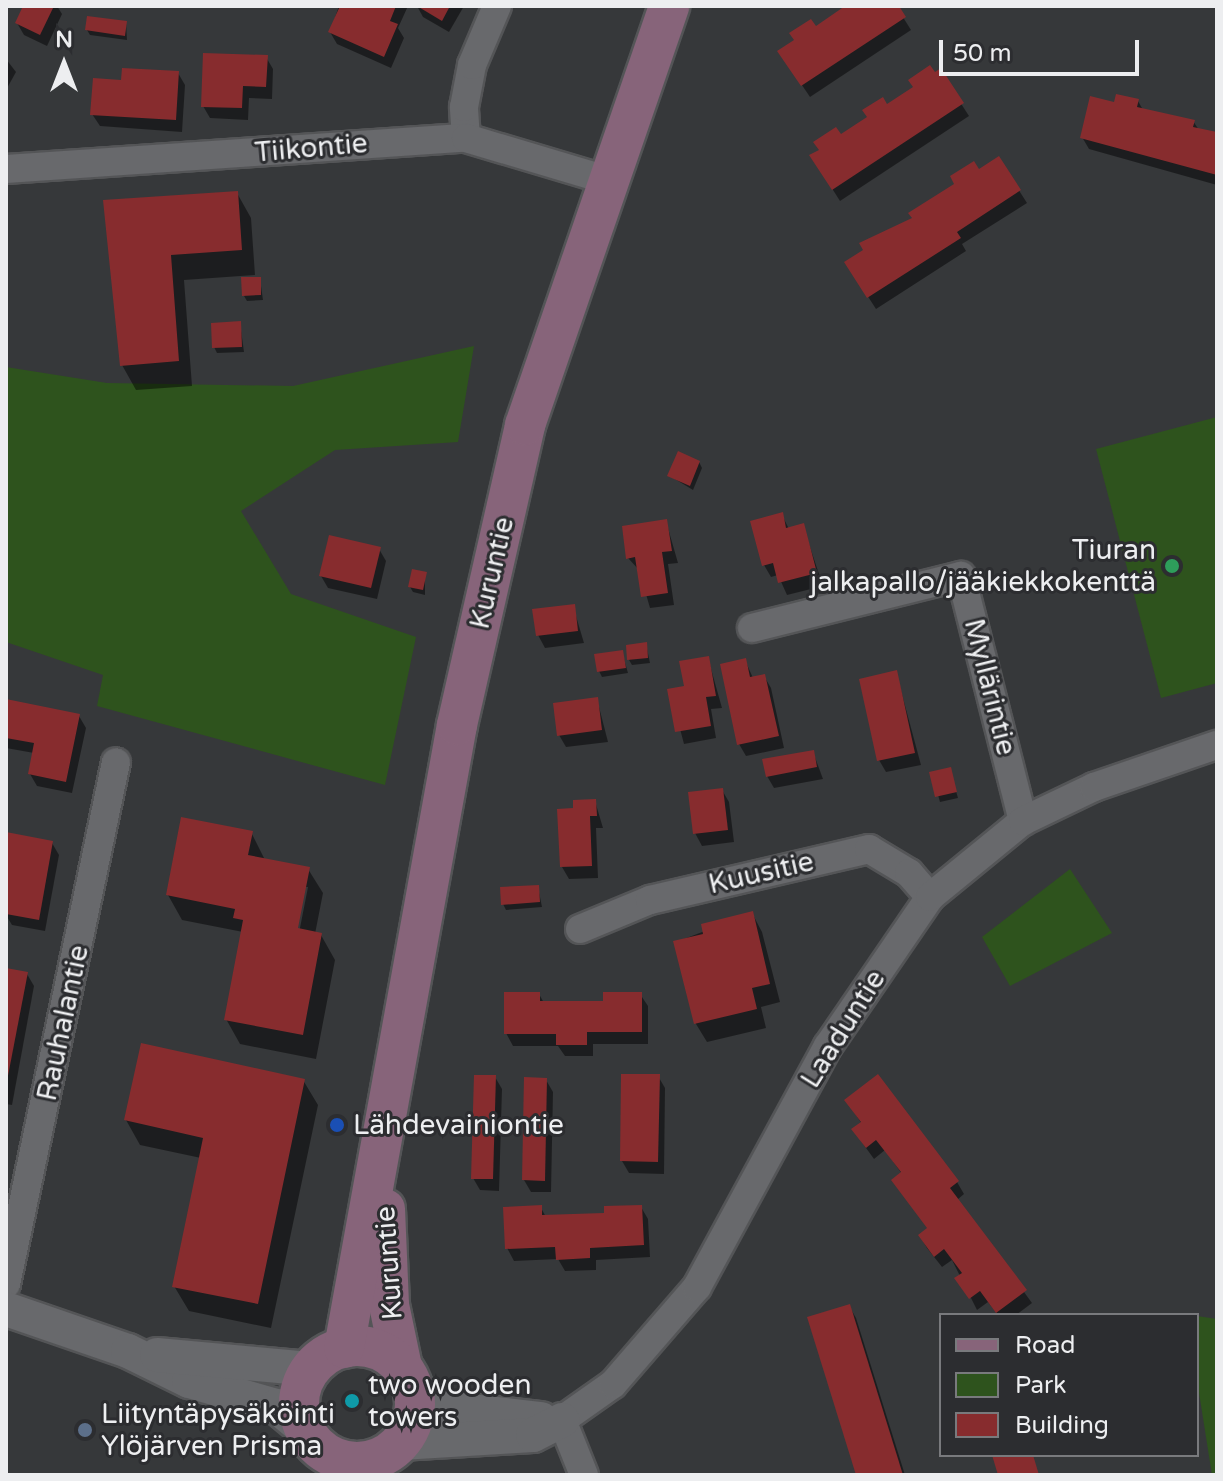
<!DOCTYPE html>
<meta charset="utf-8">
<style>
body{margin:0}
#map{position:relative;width:1223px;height:1481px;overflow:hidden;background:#36383a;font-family:"Varela Round",sans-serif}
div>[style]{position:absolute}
.green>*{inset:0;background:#2e531d}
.shadow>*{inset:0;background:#0007}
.building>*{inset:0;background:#872c2e}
.roads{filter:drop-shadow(2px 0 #545557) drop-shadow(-2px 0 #545557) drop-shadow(0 2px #545557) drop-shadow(0 -2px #545557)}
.minor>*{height:28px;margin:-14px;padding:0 14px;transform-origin:14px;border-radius:14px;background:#68696c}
.tertiary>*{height:34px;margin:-17px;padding:0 17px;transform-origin:17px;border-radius:17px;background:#68696c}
.secondary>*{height:40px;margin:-20px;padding:0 20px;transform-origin:20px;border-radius:20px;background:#87647a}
.secondary>.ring{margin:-20px;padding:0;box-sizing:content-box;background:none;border:40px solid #87647a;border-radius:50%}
.dots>*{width:22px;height:22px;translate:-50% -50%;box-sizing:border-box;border:4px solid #2c2d30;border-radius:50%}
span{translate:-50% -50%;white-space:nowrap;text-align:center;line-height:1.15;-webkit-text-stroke:6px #2c2d30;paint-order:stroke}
.street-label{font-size:28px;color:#edeef0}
.poi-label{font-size:28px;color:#edeef0}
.right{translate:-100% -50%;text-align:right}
.left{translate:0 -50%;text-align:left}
.frame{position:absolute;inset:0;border:8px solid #edeef0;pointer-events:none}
.legend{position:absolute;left:939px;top:1313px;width:260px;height:144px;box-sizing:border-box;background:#2c2d30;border:2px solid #797a7d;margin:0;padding:10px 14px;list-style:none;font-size:24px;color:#edeef0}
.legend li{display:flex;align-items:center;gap:16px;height:40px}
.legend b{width:40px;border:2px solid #797a7d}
.north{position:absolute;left:24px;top:24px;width:80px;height:80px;-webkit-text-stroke:6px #2c2d30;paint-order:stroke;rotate:0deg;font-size:22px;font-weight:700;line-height:32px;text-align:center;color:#edeef0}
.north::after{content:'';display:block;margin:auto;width:28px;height:36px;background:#edeef0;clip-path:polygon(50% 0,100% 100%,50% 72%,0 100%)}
.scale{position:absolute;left:939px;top:40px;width:200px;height:36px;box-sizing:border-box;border:4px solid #edeef0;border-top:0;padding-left:10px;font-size:24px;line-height:28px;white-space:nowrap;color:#edeef0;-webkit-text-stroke:6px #2c2d30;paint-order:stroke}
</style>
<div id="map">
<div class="green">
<i style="clip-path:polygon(474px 346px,458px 442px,335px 450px,241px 511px,291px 594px,416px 637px,385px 785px,97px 706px,103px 675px,6px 642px,6px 367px,107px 383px,293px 386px)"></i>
<i style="clip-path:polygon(1217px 417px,1217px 683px,1161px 698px,1096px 449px)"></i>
<i style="clip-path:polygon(1070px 869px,1112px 933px,1010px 986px,982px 937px)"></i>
<i style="clip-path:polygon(1197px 1316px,1217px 1319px,1217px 1475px,1212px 1475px,1197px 1380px)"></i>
</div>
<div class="shadow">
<i style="clip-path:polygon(25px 6px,57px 6px,62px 14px,47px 46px,24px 35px,17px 23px)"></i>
<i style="clip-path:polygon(339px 6px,408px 6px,398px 28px,404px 38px,391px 68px,337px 44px,330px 32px)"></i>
<i style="clip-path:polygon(417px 6px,464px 6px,449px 32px,423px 17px)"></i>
<i style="clip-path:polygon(848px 6px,896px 6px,911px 30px,810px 97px,787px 63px,796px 41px)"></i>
<i style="clip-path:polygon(126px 23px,127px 40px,90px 35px,87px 30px)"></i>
<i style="clip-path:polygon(266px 57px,273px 69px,272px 99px,249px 98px,248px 120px,210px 118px,203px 106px)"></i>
<i style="clip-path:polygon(6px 59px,16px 72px,6px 90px)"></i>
<i style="clip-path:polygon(940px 71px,969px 116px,840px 201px,819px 168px,840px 137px)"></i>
<i style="clip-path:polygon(178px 73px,185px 85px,182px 132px,100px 126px,92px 114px)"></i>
<i style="clip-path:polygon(1138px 101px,1143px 110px,1193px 121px,1199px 130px,1217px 135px,1217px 185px,1089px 149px,1082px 137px,1116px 104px)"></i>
<i style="clip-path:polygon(999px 159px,1027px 203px,962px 244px,966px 251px,876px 309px,854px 275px)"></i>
<i style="clip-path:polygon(237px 193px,251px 218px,255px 275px,184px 280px,192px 386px,136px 390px,122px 365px,105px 202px)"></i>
<i style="clip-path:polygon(260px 279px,263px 300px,247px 301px,244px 296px)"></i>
<i style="clip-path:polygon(240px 323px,244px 352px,217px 353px,214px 347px)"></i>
<i style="clip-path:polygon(699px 462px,702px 468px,693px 490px,670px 476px)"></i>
<i style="clip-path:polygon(782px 515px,789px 529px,803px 526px,823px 586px,787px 595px,778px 575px,771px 577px,764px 565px)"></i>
<i style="clip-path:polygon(666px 521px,678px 563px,668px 564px,674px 605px,650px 608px,639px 570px,628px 558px)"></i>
<i style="clip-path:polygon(379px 549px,386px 561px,377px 599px,328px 588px,321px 576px)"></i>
<i style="clip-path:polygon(425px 574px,425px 595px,413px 592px,410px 587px)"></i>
<i style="clip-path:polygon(573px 606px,584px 643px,545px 648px,538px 635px)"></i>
<i style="clip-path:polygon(646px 644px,650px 663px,632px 665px,629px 660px)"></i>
<i style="clip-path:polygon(622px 652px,628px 673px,602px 677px,599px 671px)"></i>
<i style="clip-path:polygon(708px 658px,722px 708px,711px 709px,716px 738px,684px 744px,670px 691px,686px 688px)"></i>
<i style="clip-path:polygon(745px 660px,753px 678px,764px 676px,771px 688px,784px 748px,746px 756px,739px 744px)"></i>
<i style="clip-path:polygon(896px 672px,921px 765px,886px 772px,879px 760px)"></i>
<i style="clip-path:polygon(597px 699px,608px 742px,566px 747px,559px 735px)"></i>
<i style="clip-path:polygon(6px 701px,79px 716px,86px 728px,72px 793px,37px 786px,30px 774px,34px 753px,6px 748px)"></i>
<i style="clip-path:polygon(813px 752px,823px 779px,774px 788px,767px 776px)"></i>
<i style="clip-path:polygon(950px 770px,958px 798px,940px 802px,932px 774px)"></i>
<i style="clip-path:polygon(722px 790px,729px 802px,734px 842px,702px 846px,695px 833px)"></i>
<i style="clip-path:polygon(595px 801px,603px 828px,596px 828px,598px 878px,569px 879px,562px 867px,576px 810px)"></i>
<i style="clip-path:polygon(evenodd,251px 832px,265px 860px,308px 869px,323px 893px,315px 934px,321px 935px,335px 960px,316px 1059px,240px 1044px,226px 1019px,243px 932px,182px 920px,168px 895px,251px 832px,304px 887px,308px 887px,298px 938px,294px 938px,304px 887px)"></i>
<i style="clip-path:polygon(6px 834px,52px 843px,59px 855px,45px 931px,12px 925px,6px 915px)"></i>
<i style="clip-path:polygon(538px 887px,542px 907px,506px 910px,503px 904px)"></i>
<i style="clip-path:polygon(752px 913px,762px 932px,780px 1002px,761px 1007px,766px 1028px,707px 1042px,696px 1024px,676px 942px)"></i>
<i style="clip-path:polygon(6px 970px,27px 974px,34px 986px,12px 1105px,6px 1104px)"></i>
<i style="clip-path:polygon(539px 994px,544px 1003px,605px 1003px,640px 994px,648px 1006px,648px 1044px,593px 1044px,593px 1056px,565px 1056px,558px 1046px,513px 1046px,506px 1033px)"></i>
<i style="clip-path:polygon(658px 1076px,665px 1088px,664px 1174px,629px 1173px,622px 1161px)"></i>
<i style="clip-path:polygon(495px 1077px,502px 1089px,499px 1191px,480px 1190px,473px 1178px)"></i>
<i style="clip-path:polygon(303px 1080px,318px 1105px,271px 1328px,189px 1311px,174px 1286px,201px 1158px,140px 1145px,126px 1120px)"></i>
<i style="clip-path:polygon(546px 1080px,553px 1092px,551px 1192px,531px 1192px,524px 1180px)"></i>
<i style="clip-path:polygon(846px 1100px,957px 1182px,964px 1194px,957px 1200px,1032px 1303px,1016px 1315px,998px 1315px,988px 1302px,977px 1310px,952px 1260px,942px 1267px,927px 1248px,920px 1236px,929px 1230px,902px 1174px,885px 1150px,874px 1159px,861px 1141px,862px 1124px)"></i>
<i style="clip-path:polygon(641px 1207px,648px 1219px,650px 1257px,596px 1260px,596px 1270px,565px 1271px,558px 1259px,514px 1261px,507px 1248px,541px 1208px,546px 1217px,606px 1215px)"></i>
<i style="clip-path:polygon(849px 1306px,856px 1318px,905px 1475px,858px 1475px)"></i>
</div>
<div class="building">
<i style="clip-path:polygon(23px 6px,54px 6px,40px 35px,15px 23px)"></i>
<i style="clip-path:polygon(340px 6px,396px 6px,390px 21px,398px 24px,384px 57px,328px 32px)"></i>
<i style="clip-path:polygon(417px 6px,450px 6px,442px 21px)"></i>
<i style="clip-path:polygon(845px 6px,899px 6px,906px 17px,801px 86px,777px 51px,794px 40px,789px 33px,811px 19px,816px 26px)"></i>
<i style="clip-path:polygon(87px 16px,127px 21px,125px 36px,85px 30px)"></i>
<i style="clip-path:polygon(203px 53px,268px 55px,266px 87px,243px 86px,242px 108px,201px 107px)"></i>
<i style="clip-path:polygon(930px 65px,935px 72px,941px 68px,964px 103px,832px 190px,809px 155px,819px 150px,813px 142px,836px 127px,841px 134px,867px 117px,862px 110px,883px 97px,887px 104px,913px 87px,908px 80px)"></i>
<i style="clip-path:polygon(122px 68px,179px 71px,176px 120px,90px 115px,93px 78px,121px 80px)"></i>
<i style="clip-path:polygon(1116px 94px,1139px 99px,1137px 107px,1195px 120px,1193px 127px,1217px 132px,1217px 175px,1080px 138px,1090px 96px,1114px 102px)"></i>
<i style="clip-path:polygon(999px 156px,1021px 190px,957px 232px,961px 238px,867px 298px,844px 262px,863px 250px,859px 243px,912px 218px,908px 213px,954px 184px,950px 176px,974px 161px,979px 169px)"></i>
<i style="clip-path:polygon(238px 191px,242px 250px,171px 255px,179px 361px,120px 366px,103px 200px)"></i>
<i style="clip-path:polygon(241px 277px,261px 277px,261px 295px,242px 296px)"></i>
<i style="clip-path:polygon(241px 321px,242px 347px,212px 348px,211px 323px)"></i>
<i style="clip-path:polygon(678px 451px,700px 461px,690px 486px,667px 476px)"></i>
<i style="clip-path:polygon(783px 512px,786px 528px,804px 523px,817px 573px,778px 583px,773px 563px,762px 566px,750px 521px)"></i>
<i style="clip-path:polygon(667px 519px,672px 551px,662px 552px,668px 593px,641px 597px,635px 557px,626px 559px,622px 526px)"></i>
<i style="clip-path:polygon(329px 535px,381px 547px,371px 588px,319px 576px)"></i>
<i style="clip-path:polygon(412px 569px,427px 572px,423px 590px,408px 587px)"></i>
<i style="clip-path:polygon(575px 604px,578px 631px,536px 636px,532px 609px)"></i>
<i style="clip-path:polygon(647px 642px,648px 658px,627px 660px,626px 645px)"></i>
<i style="clip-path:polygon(623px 650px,626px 668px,597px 672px,594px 654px)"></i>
<i style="clip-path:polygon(709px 656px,716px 696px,706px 697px,711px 726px,675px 732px,667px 689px,684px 686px,679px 661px)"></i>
<i style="clip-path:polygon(746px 658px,750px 677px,765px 674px,779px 736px,737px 745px,720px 664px)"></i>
<i style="clip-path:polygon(897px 670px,915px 753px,877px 761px,859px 679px)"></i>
<i style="clip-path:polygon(598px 697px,602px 730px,557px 736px,553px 703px)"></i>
<i style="clip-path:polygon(6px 699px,80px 714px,66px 782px,28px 774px,34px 743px,6px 738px)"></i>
<i style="clip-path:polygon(814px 750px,817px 767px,766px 777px,762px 759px)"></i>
<i style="clip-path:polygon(951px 767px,957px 792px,935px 797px,929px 772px)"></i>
<i style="clip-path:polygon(723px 788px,728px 830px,693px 834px,688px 792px)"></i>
<i style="clip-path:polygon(596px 799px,597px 816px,590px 816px,592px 866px,560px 867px,557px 809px,573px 808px,573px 800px)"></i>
<i style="clip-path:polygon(181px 817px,253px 831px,248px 855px,310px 867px,298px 928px,322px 933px,303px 1035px,224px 1020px,243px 920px,233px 918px,235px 909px,166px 895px)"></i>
<i style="clip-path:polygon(6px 832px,53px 841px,39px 920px,6px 914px)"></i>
<i style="clip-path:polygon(539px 885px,540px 902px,501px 905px,500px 887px)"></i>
<i style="clip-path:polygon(753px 911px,770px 984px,752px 988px,757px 1009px,694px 1024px,673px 941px,703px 934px,701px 924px)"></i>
<i style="clip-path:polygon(6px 968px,28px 972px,7px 1081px,6px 1081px)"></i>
<i style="clip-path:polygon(504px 992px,540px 992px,540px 1001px,603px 1001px,603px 992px,642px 992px,642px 1032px,587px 1032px,587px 1045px,556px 1045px,556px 1034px,504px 1034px)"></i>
<i style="clip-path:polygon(141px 1043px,305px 1079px,258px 1304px,172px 1287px,203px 1138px,124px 1120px)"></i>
<i style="clip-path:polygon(621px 1074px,660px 1074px,658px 1162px,620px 1161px)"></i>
<i style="clip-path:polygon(878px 1074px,959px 1181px,950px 1188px,1027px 1290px,996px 1313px,980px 1291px,969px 1299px,954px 1278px,962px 1273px,944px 1249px,934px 1257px,918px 1235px,927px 1228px,891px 1180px,901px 1172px,876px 1140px,866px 1148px,851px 1129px,861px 1122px,844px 1100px)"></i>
<i style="clip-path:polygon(474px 1075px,496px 1075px,493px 1179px,471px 1179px)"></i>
<i style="clip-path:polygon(524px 1077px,547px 1078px,545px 1181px,522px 1180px)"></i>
<i style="clip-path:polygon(542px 1205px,542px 1215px,604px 1213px,604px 1206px,642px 1205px,644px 1245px,590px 1248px,590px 1258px,556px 1260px,555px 1247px,505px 1249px,503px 1207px)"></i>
<i style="clip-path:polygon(850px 1304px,903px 1475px,856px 1475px,807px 1317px)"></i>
<i style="clip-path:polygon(992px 1455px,1033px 1455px,1039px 1475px,998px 1475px)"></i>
</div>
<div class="roads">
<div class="minor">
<i style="left:466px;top:138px;width:31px;rotate:-94deg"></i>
<i style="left:464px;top:107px;width:43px;rotate:-79.2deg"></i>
<i style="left:472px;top:65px;width:64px;rotate:-67deg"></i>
<i style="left:6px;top:169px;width:461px;rotate:-3.9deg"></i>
<i style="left:466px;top:138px;width:150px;rotate:16.6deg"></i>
<i style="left:752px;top:628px;width:215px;rotate:-14deg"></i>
<i style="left:961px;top:576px;width:253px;rotate:75.8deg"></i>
<i style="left:580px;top:929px;width:76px;rotate:-22.5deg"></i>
<i style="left:650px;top:900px;width:225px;rotate:-13.1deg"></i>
<i style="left:869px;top:849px;width:47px;rotate:31deg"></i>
<i style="left:909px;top:873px;width:32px;rotate:49deg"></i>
<i style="left:6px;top:1284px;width:533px;rotate:-78.1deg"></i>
<i style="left:584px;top:1475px;width:59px;rotate:-111.8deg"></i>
<i style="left:562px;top:1420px;width:62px;rotate:-35.2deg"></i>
<i style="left:613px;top:1384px;width:128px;rotate:-49.1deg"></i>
<i style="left:697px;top:1287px;width:274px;rotate:-61.5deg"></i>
<i style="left:828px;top:1046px;width:181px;rotate:-55.6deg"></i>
<i style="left:930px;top:897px;width:120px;rotate:-39.3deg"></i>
<i style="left:1023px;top:821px;width:79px;rotate:-25.6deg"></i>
<i style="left:1094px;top:787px;width:130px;rotate:-18.9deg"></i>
</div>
<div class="tertiary">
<i style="left:6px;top:1309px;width:129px;rotate:19deg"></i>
<i style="left:128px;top:1351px;width:68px;rotate:26.2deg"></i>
<i style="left:189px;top:1381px;width:91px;rotate:16deg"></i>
<i style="left:276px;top:1406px;width:39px;rotate:40deg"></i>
<i style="left:157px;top:1355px;width:156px;rotate:5.2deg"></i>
<i style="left:412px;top:1384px;width:33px;rotate:45deg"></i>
<i style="left:435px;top:1407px;width:107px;rotate:6.5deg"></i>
<i style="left:401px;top:1443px;width:132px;rotate:-3.5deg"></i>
<i style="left:533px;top:1435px;width:33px;rotate:-27deg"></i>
</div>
<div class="secondary">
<i style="left:385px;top:1209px;width:96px;rotate:87.6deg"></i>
<i style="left:389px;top:1305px;width:63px;rotate:78.2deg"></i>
<i class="ring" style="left:299px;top:1346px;width:76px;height:76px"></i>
<i style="left:344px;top:1348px;width:633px;rotate:-79.72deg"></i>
<i style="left:457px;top:725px;width:308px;rotate:-77.2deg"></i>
<i style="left:525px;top:425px;width:443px;rotate:-71deg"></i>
</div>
</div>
<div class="dots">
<i style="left:1172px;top:566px;background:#2e9e5b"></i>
<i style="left:337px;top:1125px;background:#1a4fb4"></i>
<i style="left:352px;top:1401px;background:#0f9aa8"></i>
<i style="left:85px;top:1430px;background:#5c6f8a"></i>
</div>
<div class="street-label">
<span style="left:311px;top:148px;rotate:-5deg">Tiikontie</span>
<span style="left:492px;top:573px;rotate:-77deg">Kuruntie</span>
<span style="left:990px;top:687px;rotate:76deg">Myllärintie</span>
<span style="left:761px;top:873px;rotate:-13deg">Kuusitie</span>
<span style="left:63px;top:1023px;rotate:-78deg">Rauhalantie</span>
<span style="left:843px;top:1029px;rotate:-58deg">Laaduntie</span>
<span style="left:389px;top:1263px;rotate:-94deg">Kuruntie</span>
</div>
<div class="poi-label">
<span class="right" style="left:1156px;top:566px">Tiuran<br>jalkapallo/jääkiekkokenttä</span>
<span class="left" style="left:353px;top:1125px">Lähdevainiontie</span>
<span class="left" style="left:368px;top:1401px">two wooden<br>towers</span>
<span class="left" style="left:101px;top:1430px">Liityntäpysäköinti<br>Ylöjärven Prisma</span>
</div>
<div class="frame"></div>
<ul class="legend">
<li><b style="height:10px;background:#87647a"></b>Road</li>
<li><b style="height:22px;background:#2e531d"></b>Park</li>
<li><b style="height:22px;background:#872c2e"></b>Building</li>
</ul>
<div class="north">N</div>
<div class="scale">50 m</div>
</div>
